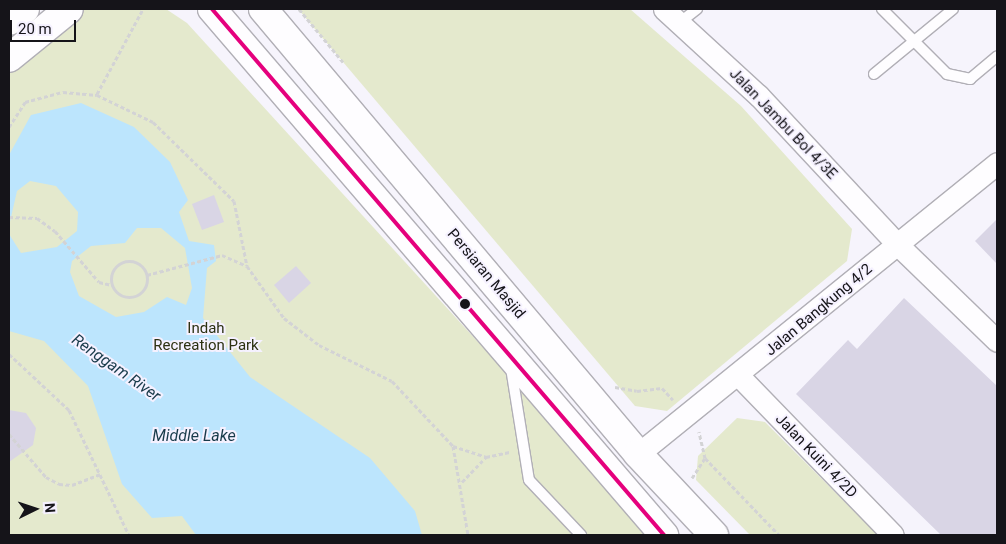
<!DOCTYPE html>
<style>
body{margin:0}
#map{position:relative;width:1006px;height:544px;overflow:hidden;background:#f6f4fc;font-family:Roboto,sans-serif}
div>[style]{position:absolute}
.green>*{inset:0;background:#e4e9cd}
.water>*{inset:0;background:#bce5fd}
.building>*{inset:0;background:#d9d5e5}
.path>*{height:3px;margin-top:-1.5px;transform-origin:0;background:repeating-linear-gradient(90deg,#d3d3d5 0 4px,transparent 0 6.5px)}
.path>.ring{margin:-1.5px;padding:0;box-sizing:content-box;background:none;border:3px solid #d3d3d5;border-radius:50%}
.roads{filter:drop-shadow(1px 0 #b1afb6) drop-shadow(-1px 0 #b1afb6) drop-shadow(0 1px #b1afb6) drop-shadow(0 -1px #b1afb6)}
.service>*{height:10px;margin:-5px;padding:0 5px;transform-origin:5px;border-radius:5px;background:#fefdff}
.minor>*{height:21px;margin:-10.5px;padding:0 10.5px;transform-origin:10.5px;border-radius:10.5px;background:#fefdff}
.secondary>*{height:28px;margin:-14px;padding:0 14px;transform-origin:14px;border-radius:14px;background:#fefdff}
.primary>*{height:28px;margin:-14px;padding:0 14px;transform-origin:14px;border-radius:14px;background:#fefdff}
.bus-1>*{height:4px;margin:-2px;padding:0 2px;transform-origin:2px;border-radius:2px;background:#e5007d}
.dots>*{width:14px;height:14px;translate:-50% -50%;box-sizing:border-box;border:2px solid #f5f1ff;border-radius:50%}
span{translate:-50% -50%;white-space:nowrap;text-align:center;line-height:1.15;-webkit-text-stroke:4px #f5f1ff;paint-order:stroke}
.street-label{font-size:15px;color:#151419}
.park-label{font-size:15px;color:#2c3112}
.water-label{font-size:16px;color:#183a4a;font-style:italic}
.frame{position:absolute;inset:0;border:10px solid #151419;pointer-events:none}
.north{position:absolute;left:10px;top:484px;width:50px;height:50px;-webkit-text-stroke:4px #f5f1ff;paint-order:stroke;rotate:86deg;font-size:14px;font-weight:700;line-height:20px;text-align:center;color:#151419}
.north::after{content:'';display:block;margin:auto;width:18px;height:22px;background:#151419;clip-path:polygon(50% 0,100% 100%,50% 72%,0 100%)}
.scale{position:absolute;left:10px;top:20px;width:66px;height:22px;box-sizing:border-box;border:2px solid #151419;border-top:0;padding-left:6px;font-size:15px;line-height:18px;white-space:nowrap;color:#151419;-webkit-text-stroke:4px #f5f1ff;paint-order:stroke}
</style>
<div id="map">
<div class="green">
<i style="clip-path:polygon(81px 9px,166px 9px,187px 23px,654px 535px,9px 535px,9px 72px)"></i>
<i style="clip-path:polygon(298px 9px,630px 9px,741px 106px,852px 229px,847px 261px,667px 411px,635px 406px)"></i>
<i style="clip-path:polygon(737px 418px,765px 422px,878px 535px,750px 535px,696px 480px,698px 456px)"></i>
</div>
<div class="water">
<i style="clip-path:polygon(evenodd,81px 103px,134px 127px,170px 162px,188px 200px,179px 212px,189px 241px,214px 245px,216px 261px,207px 268px,203px 318px,250px 377px,370px 458px,415px 511px,422px 535px,196px 535px,182px 516px,152px 518px,122px 484px,88px 386px,44px 341px,9px 331px,9px 234px,21px 253px,57px 247px,77px 231px,78px 212px,56px 186px,30px 181px,17px 191px,9px 226px,9px 155px,31px 115px,81px 103px,137px 228px,161px 228px,185px 248px,192px 288px,186px 305px,167px 297px,144px 312px,116px 317px,79px 296px,70px 272px,72px 261px,91px 246px,125px 243px,137px 228px)"></i>
</div>
<div class="building">
<i style="clip-path:polygon(214px 195px,224px 222px,202px 230px,192px 204px)"></i>
<i style="clip-path:polygon(997px 219px,997px 264px,975px 241px)"></i>
<i style="clip-path:polygon(296px 266px,311px 283px,289px 303px,274px 285px)"></i>
<i style="clip-path:polygon(904px 298px,997px 386px,997px 535px,941px 535px,796px 394px,848px 340px,857px 349px)"></i>
<i style="clip-path:polygon(9px 410px,26px 413px,36px 428px,33px 445px,9px 462px)"></i>
</div>
<div class="path">
<i style="left:299px;top:9px;width:69px;rotate:50.3deg"></i>
<i style="left:97px;top:94px;width:97px;rotate:-61.6deg"></i>
<i style="left:9px;top:127px;width:30px;rotate:-57deg"></i>
<i style="left:25px;top:102px;width:39px;rotate:-15deg"></i>
<i style="left:63px;top:92px;width:34px;rotate:5deg"></i>
<i style="left:97px;top:95px;width:62px;rotate:25.7deg"></i>
<i style="left:153px;top:122px;width:113px;rotate:44.3deg"></i>
<i style="left:234px;top:201px;width:66px;rotate:78.7deg"></i>
<i style="left:247px;top:266px;width:64px;rotate:54.6deg"></i>
<i style="left:284px;top:318px;width:44px;rotate:37.6deg"></i>
<i style="left:319px;top:345px;width:81px;rotate:26.3deg"></i>
<i style="left:392px;top:381px;width:89px;rotate:46.8deg"></i>
<i style="left:453px;top:446px;width:90px;rotate:80.4deg"></i>
<i style="left:9px;top:217px;width:28px;rotate:2deg"></i>
<i style="left:37px;top:218px;width:22px;rotate:36deg"></i>
<i style="left:55px;top:231px;width:67px;rotate:49.2deg"></i>
<i style="left:99px;top:282px;width:13px;rotate:13deg"></i>
<i class="ring" style="left:111px;top:261px;width:33px;height:33px"></i>
<i style="left:147px;top:275px;width:78px;rotate:-14.9deg"></i>
<i style="left:222px;top:255px;width:27px;rotate:24deg"></i>
<i style="left:9px;top:354px;width:82px;rotate:43deg"></i>
<i style="left:69px;top:410px;width:139px;rotate:64.4deg"></i>
<i style="left:615px;top:387px;width:22px;rotate:10deg"></i>
<i style="left:637px;top:391px;width:25px;rotate:-7deg"></i>
<i style="left:662px;top:388px;width:16px;rotate:47deg"></i>
<i style="left:9px;top:434px;width:57px;rotate:49.3deg"></i>
<i style="left:46px;top:477px;width:15px;rotate:28deg"></i>
<i style="left:59px;top:484px;width:13px;rotate:4deg"></i>
<i style="left:72px;top:485px;width:30px;rotate:-21deg"></i>
<i style="left:453px;top:446px;width:35px;rotate:18deg"></i>
<i style="left:705px;top:458px;width:107px;rotate:46.1deg"></i>
<i style="left:692px;top:478px;width:24px;rotate:-57deg"></i>
<i style="left:705px;top:458px;width:27px;rotate:-103deg"></i>
<i style="left:462px;top:482px;width:35px;rotate:-46deg"></i>
<i style="left:486px;top:457px;width:24px;rotate:-12deg"></i>
</div>
<div class="roads">
<div class="service">
<i style="left:882px;top:9px;width:92px;rotate:45deg"></i>
<i style="left:947px;top:74px;width:24px;rotate:12deg"></i>
<i style="left:970px;top:79px;width:35px;rotate:-40deg"></i>
<i style="left:679px;top:23px;width:23px;rotate:-38deg"></i>
<i style="left:874px;top:74px;width:102px;rotate:-39.4deg"></i>
<i style="left:511px;top:368px;width:113px;rotate:80.9deg"></i>
<i style="left:529px;top:480px;width:76px;rotate:46.6deg"></i>
</div>
<div class="minor">
<i style="left:664px;top:9px;width:129px;rotate:42.5deg"></i>
<i style="left:759px;top:96px;width:202px;rotate:47deg"></i>
<i style="left:897px;top:244px;width:139px;rotate:44.1deg"></i>
<i style="left:739px;top:376px;width:221px;rotate:45.9deg"></i>
<i style="left:638px;top:454px;width:462px;rotate:-39deg"></i>
</div>
<div class="secondary">
<i style="left:9px;top:21px;width:20px;rotate:-37deg"></i>
<i style="left:9px;top:58px;width:77px;rotate:-39.2deg"></i>
</div>
<div class="primary">
<i style="left:212px;top:9px;width:694px;rotate:49.33deg"></i>
<i style="left:263px;top:9px;width:582px;rotate:49.88deg"></i>
<i style="left:638px;top:454px;width:111px;rotate:46.8deg"></i>
</div>
</div>
<div class="bus-1">
<i style="left:212px;top:9px;width:694px;rotate:49.33deg"></i>
</div>
<div class="dots">
<i style="left:465px;top:304px;background:#151419"></i>
</div>
<div class="street-label">
<span style="left:783px;top:124px;rotate:46deg">Jalan Jambu Bol 4/3E</span>
<span style="left:486px;top:274px;rotate:50deg">Persiaran Masjid</span>
<span style="left:819px;top:310px;rotate:-40deg">Jalan Bangkung 4/2</span>
<span style="left:816px;top:456px;rotate:46deg">Jalan Kuini 4/2D</span>
</div>
<div class="park-label">
<span style="left:206px;top:337px">Indah<br>Recreation Park</span>
</div>
<div class="water-label">
<span style="left:116px;top:368px;rotate:35deg">Renggam River</span>
<span style="left:194px;top:436px">Middle Lake</span>
</div>
<div class="frame"></div>
<div class="north">N</div>
<div class="scale">20 m</div>
</div>
